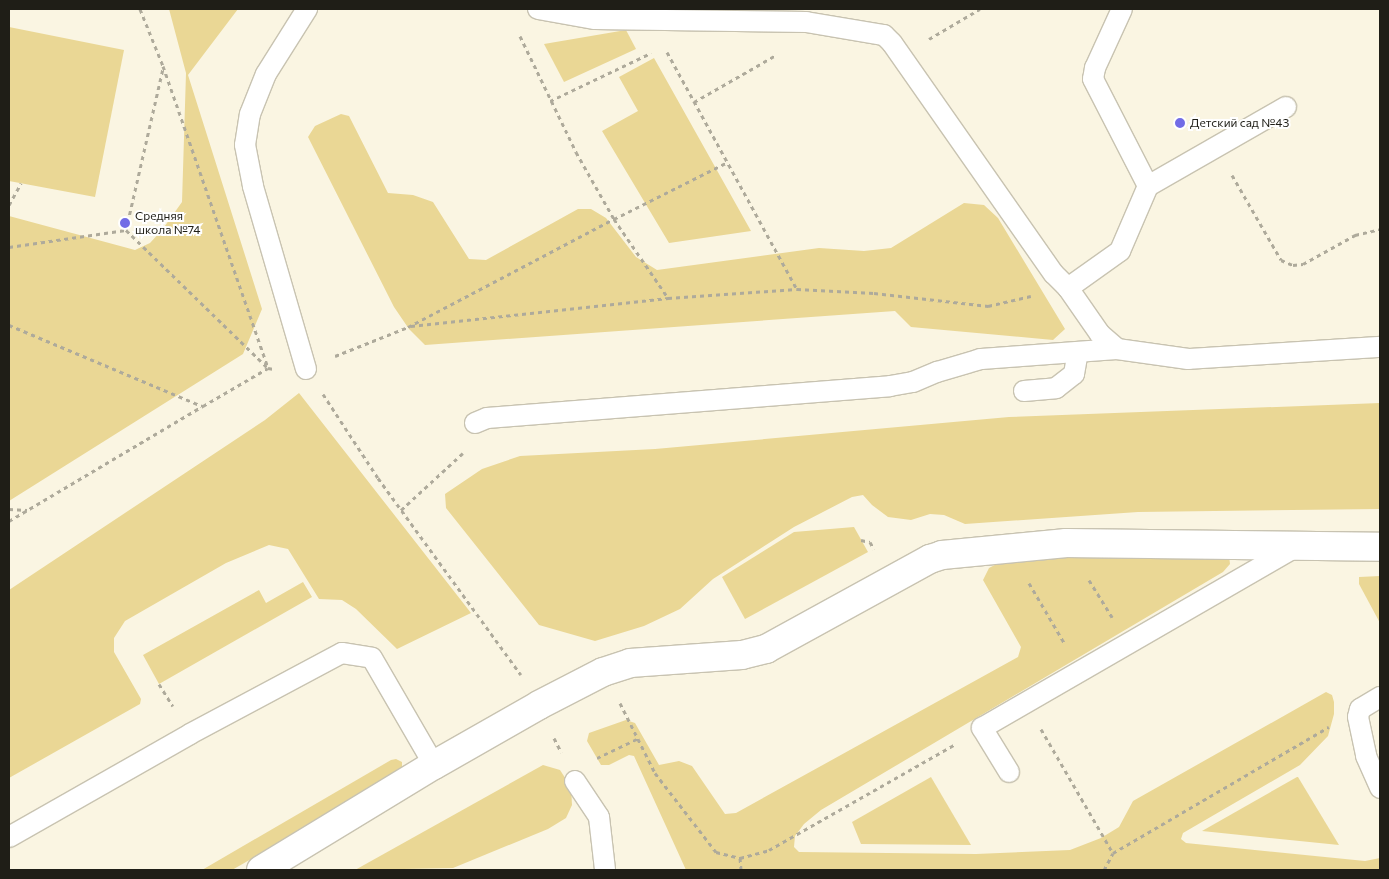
<!DOCTYPE html>
<meta charset="utf-8">
<style>
body{margin:0}
#map{position:relative;width:1389px;height:879px;overflow:hidden;background:#faf5e2;font-family:Commissioner,sans-serif}
div>[style]{position:absolute}
.green>*{inset:0;background:#ead795}
.path>*{height:3px;margin-top:-1.5px;transform-origin:0;background:repeating-linear-gradient(90deg,#aeaa9b 0 4px,transparent 0 8px)}
.roads{filter:drop-shadow(1px 0 #c8c3b1) drop-shadow(-1px 0 #c8c3b1) drop-shadow(0 1px #c8c3b1) drop-shadow(0 -1px #c8c3b1)}
.lane>*{height:20px;margin:-10px;padding:0 10px;transform-origin:10px;border-radius:10px;background:#fff}
.street>*{height:28px;margin:-14px;padding:0 14px;transform-origin:14px;border-radius:14px;background:#fff}
.dots>*{width:14px;height:14px;translate:-50% -50%;box-sizing:border-box;border:2px solid #fff;border-radius:50%}
span{translate:-50% -50%;white-space:nowrap;text-align:center;line-height:1.15;-webkit-text-stroke:4px #fff;paint-order:stroke}
.poi-label{font-size:12px;color:#1f1e17}
.left{translate:0 -50%;text-align:left}
.frame{position:absolute;inset:0;border:10px solid #1f1e17;pointer-events:none}
</style>
<div id="map">
<div class="green">
<i style="clip-path:polygon(169px 9px,238px 9px,188px 75px,262px 309px,243px 354px,9px 501px,9px 216px,135px 250px,150px 243px,162px 230px,182px 202px,186px 73px)"></i>
<i style="clip-path:polygon(9px 27px,124px 50px,95px 197px,9px 181px)"></i>
<i style="clip-path:polygon(626px 30px,636px 49px,564px 82px,544px 44px)"></i>
<i style="clip-path:polygon(654px 58px,751px 231px,669px 243px,602px 131px,638px 111px,619px 77px)"></i>
<i style="clip-path:polygon(341px 114px,349px 116px,388px 193px,413px 195px,433px 202px,469px 259px,486px 260px,578px 209px,591px 209px,606px 218px,636px 257px,657px 270px,819px 248px,864px 251px,891px 248px,964px 203px,984px 205px,998px 218px,1065px 329px,1053px 340px,911px 327px,895px 311px,425px 345px,409px 329px,394px 307px,308px 137px,315px 126px)"></i>
<i style="clip-path:polygon(299px 393px,471px 613px,397px 649px,356px 609px,342px 600px,319px 599px,288px 549px,269px 545px,226px 563px,125px 621px,114px 638px,114px 652px,141px 699px,140px 704px,9px 778px,9px 590px,265px 420px)"></i>
<i style="clip-path:polygon(1380px 403px,1380px 509px,1138px 512px,965px 524px,944px 515px,930px 514px,911px 520px,888px 517px,872px 505px,863px 495px,852px 497px,794px 527px,713px 579px,680px 609px,644px 626px,595px 641px,539px 625px,446px 508px,445px 494px,482px 469px,520px 456px,655px 449px,1009px 417px)"></i>
<i style="clip-path:polygon(854px 527px,868px 552px,745px 619px,722px 577px,794px 532px)"></i>
<i style="clip-path:polygon(1216px 551px,1229px 556px,1230px 564px,1223px 572px,821px 810px,804px 824px,795px 836px,794px 847px,799px 852px,976px 854px,1070px 850px,1101px 838px,1119px 827px,1133px 801px,1326px 692px,1332px 695px,1334px 702px,1334px 714px,1328px 736px,1300px 765px,1183px 833px,1181px 839px,1186px 843px,1365px 861px,1380px 858px,1380px 870px,686px 870px,634px 756px,629px 755px,609px 765px,601px 765px,587px 741px,589px 733px,626px 720px,635px 723px,659px 765px,679px 761px,692px 766px,725px 814px,736px 813px,1018px 657px,1021px 647px,983px 580px,989px 568px,1010px 557px)"></i>
<i style="clip-path:polygon(1380px 576px,1380px 623px,1359px 584px,1359px 577px)"></i>
<i style="clip-path:polygon(303px 582px,312px 597px,159px 684px,143px 655px,259px 590px,266px 603px)"></i>
<i style="clip-path:polygon(396px 759px,402px 762px,402px 768px,387px 781px,232px 870px,202px 870px,391px 760px)"></i>
<i style="clip-path:polygon(543px 765px,560px 770px,571px 787px,572px 805px,566px 818px,548px 829px,453px 868px,355px 870px)"></i>
<i style="clip-path:polygon(931px 777px,971px 845px,861px 844px,852px 822px)"></i>
<i style="clip-path:polygon(1298px 777px,1339px 845px,1202px 831px,1297px 777px)"></i>
</div>
<div class="path">
<i style="left:140px;top:9px;width:61px;rotate:68deg"></i>
<i style="left:163px;top:66px;width:320px;rotate:70.8deg"></i>
<i style="left:520px;top:36px;width:129px;rotate:64.2deg"></i>
<i style="left:576px;top:152px;width:77px;rotate:60.4deg"></i>
<i style="left:614px;top:219px;width:96px;rotate:55.6deg"></i>
<i style="left:929px;top:39px;width:59px;rotate:-30.5deg"></i>
<i style="left:667px;top:52px;width:270px;rotate:61.3deg"></i>
<i style="left:550px;top:101px;width:112px;rotate:-25.4deg"></i>
<i style="left:694px;top:102px;width:95px;rotate:-29.8deg"></i>
<i style="left:1232px;top:175px;width:98px;rotate:60deg"></i>
<i style="left:1281px;top:260px;width:13px;rotate:23deg"></i>
<i style="left:1293px;top:265px;width:10px;rotate:-6deg"></i>
<i style="left:1303px;top:264px;width:60px;rotate:-29.1deg"></i>
<i style="left:1355px;top:235px;width:26px;rotate:-13deg"></i>
<i style="left:9px;top:205px;width:25px;rotate:-61deg"></i>
<i style="left:126px;top:230px;width:197px;rotate:44.2deg"></i>
<i style="left:126px;top:230px;width:166px;rotate:-77.1deg"></i>
<i style="left:9px;top:247px;width:118px;rotate:-8.3deg"></i>
<i style="left:9px;top:325px;width:209px;rotate:22.8deg"></i>
<i style="left:411px;top:326px;width:259px;rotate:-6.2deg"></i>
<i style="left:668px;top:298px;width:129px;rotate:-4deg"></i>
<i style="left:797px;top:289px;width:77px;rotate:3deg"></i>
<i style="left:874px;top:293px;width:115px;rotate:6.5deg"></i>
<i style="left:988px;top:306px;width:44px;rotate:-13.1deg"></i>
<i style="left:335px;top:356px;width:79px;rotate:-21.7deg"></i>
<i style="left:408px;top:327px;width:233px;rotate:-27.7deg"></i>
<i style="left:614px;top:219px;width:127px;rotate:-26.6deg"></i>
<i style="left:323px;top:394px;width:100px;rotate:56.8deg"></i>
<i style="left:378px;top:478px;width:243px;rotate:54deg"></i>
<i style="left:9px;top:509px;width:18px;rotate:3deg"></i>
<i style="left:401px;top:510px;width:84px;rotate:-42.6deg"></i>
<i style="left:9px;top:521px;width:226px;rotate:-30.7deg"></i>
<i style="left:203px;top:406px;width:75px;rotate:-30.3deg"></i>
<i style="left:268px;top:368px;width:6px;rotate:9deg"></i>
<i style="left:861px;top:540px;width:9px;rotate:13deg"></i>
<i style="left:870px;top:542px;width:8px;rotate:60deg"></i>
<i style="left:1089px;top:580px;width:44px;rotate:58.1deg"></i>
<i style="left:1029px;top:583px;width:71px;rotate:59.5deg"></i>
<i style="left:159px;top:684px;width:26px;rotate:58deg"></i>
<i style="left:620px;top:703px;width:78px;rotate:63.4deg"></i>
<i style="left:655px;top:773px;width:100px;rotate:52.3deg"></i>
<i style="left:716px;top:852px;width:25px;rotate:14deg"></i>
<i style="left:740px;top:858px;width:30px;rotate:-15deg"></i>
<i style="left:769px;top:850px;width:213px;rotate:-29.6deg"></i>
<i style="left:1041px;top:729px;width:143px;rotate:59.9deg"></i>
<i style="left:1113px;top:853px;width:250px;rotate:-30.3deg"></i>
<i style="left:554px;top:738px;width:16px;rotate:63deg"></i>
<i style="left:597px;top:758px;width:47px;rotate:-25.5deg"></i>
<i style="left:740px;top:858px;width:12px;rotate:85deg"></i>
<i style="left:1104px;top:870px;width:19px;rotate:-62deg"></i>
</div>
<div class="roads">
<div class="lane">
<i style="left:538px;top:9px;width:58px;rotate:10deg"></i>
<i style="left:595px;top:19px;width:211px;rotate:0.8deg"></i>
<i style="left:806px;top:22px;width:79px;rotate:9.5deg"></i>
<i style="left:884px;top:35px;width:11px;rotate:45deg"></i>
<i style="left:892px;top:43px;width:282px;rotate:55deg"></i>
<i style="left:1054px;top:274px;width:20px;rotate:45deg"></i>
<i style="left:1068px;top:288px;width:56px;rotate:55.2deg"></i>
<i style="left:1100px;top:334px;width:23px;rotate:41deg"></i>
<i style="left:1117px;top:349px;width:72px;rotate:8deg"></i>
<i style="left:1188px;top:359px;width:192px;rotate:-3.6deg"></i>
<i style="left:1122px;top:9px;width:65px;rotate:114.6deg"></i>
<i style="left:1095px;top:68px;width:11px;rotate:100deg"></i>
<i style="left:1093px;top:79px;width:120px;rotate:62.8deg"></i>
<i style="left:1068px;top:288px;width:64px;rotate:-35.4deg"></i>
<i style="left:1120px;top:251px;width:71px;rotate:-66.7deg"></i>
<i style="left:1148px;top:186px;width:159px;rotate:-29.8deg"></i>
<i style="left:306px;top:369px;width:191px;rotate:-106.2deg"></i>
<i style="left:253px;top:186px;width:42px;rotate:-101deg"></i>
<i style="left:245px;top:145px;width:31px;rotate:-81deg"></i>
<i style="left:250px;top:114px;width:43px;rotate:-68.2deg"></i>
<i style="left:266px;top:74px;width:77px;rotate:-57.8deg"></i>
<i style="left:1024px;top:391px;width:32px;rotate:-5deg"></i>
<i style="left:1056px;top:388px;width:23px;rotate:-38deg"></i>
<i style="left:1074px;top:374px;width:22px;rotate:-80deg"></i>
<i style="left:475px;top:423px;width:13px;rotate:-23deg"></i>
<i style="left:487px;top:418px;width:404px;rotate:-4.5deg"></i>
<i style="left:890px;top:386px;width:23px;rotate:-10deg"></i>
<i style="left:913px;top:382px;width:26px;rotate:-23deg"></i>
<i style="left:937px;top:372px;width:46px;rotate:-16.5deg"></i>
<i style="left:981px;top:359px;width:136px;rotate:-4.2deg"></i>
<i style="left:1380px;top:697px;width:23px;rotate:149deg"></i>
<i style="left:1360px;top:709px;width:8px;rotate:104deg"></i>
<i style="left:1358px;top:717px;width:40px;rotate:78deg"></i>
<i style="left:1366px;top:756px;width:35px;rotate:66deg"></i>
<i style="left:1009px;top:772px;width:52px;rotate:-121.5deg"></i>
<i style="left:982px;top:728px;width:362px;rotate:-30deg"></i>
<i style="left:575px;top:781px;width:43px;rotate:56.3deg"></i>
<i style="left:599px;top:817px;width:53px;rotate:83.5deg"></i>
<i style="left:9px;top:837px;width:208px;rotate:-29.6deg"></i>
<i style="left:190px;top:734px;width:172px;rotate:-28.1deg"></i>
<i style="left:342px;top:653px;width:30px;rotate:9deg"></i>
<i style="left:372px;top:658px;width:124px;rotate:59.9deg"></i>
</div>
<div class="street">
<i style="left:261px;top:870px;width:202px;rotate:-31.3deg"></i>
<i style="left:434px;top:765px;width:121px;rotate:-29.7deg"></i>
<i style="left:539px;top:705px;width:72px;rotate:-27.3deg"></i>
<i style="left:603px;top:672px;width:28px;rotate:-18deg"></i>
<i style="left:630px;top:663px;width:112px;rotate:-4.1deg"></i>
<i style="left:742px;top:655px;width:25px;rotate:-14deg"></i>
<i style="left:766px;top:649px;width:187px;rotate:-28.8deg"></i>
<i style="left:930px;top:559px;width:13px;rotate:-18deg"></i>
<i style="left:942px;top:555px;width:125px;rotate:-5.5deg"></i>
<i style="left:1066px;top:543px;width:314px;rotate:0.7deg"></i>
</div>
</div>
<div class="dots">
<i style="left:1180px;top:123px;background:#726ce6"></i>
<i style="left:125px;top:223px;background:#726ce6"></i>
</div>
<div class="poi-label">
<span class="left" style="left:1190px;top:123px">Детский сад №43</span>
<span class="left" style="left:135px;top:223px">Средняя<br>школа №74</span>
</div>
<div class="frame"></div>
</div>
